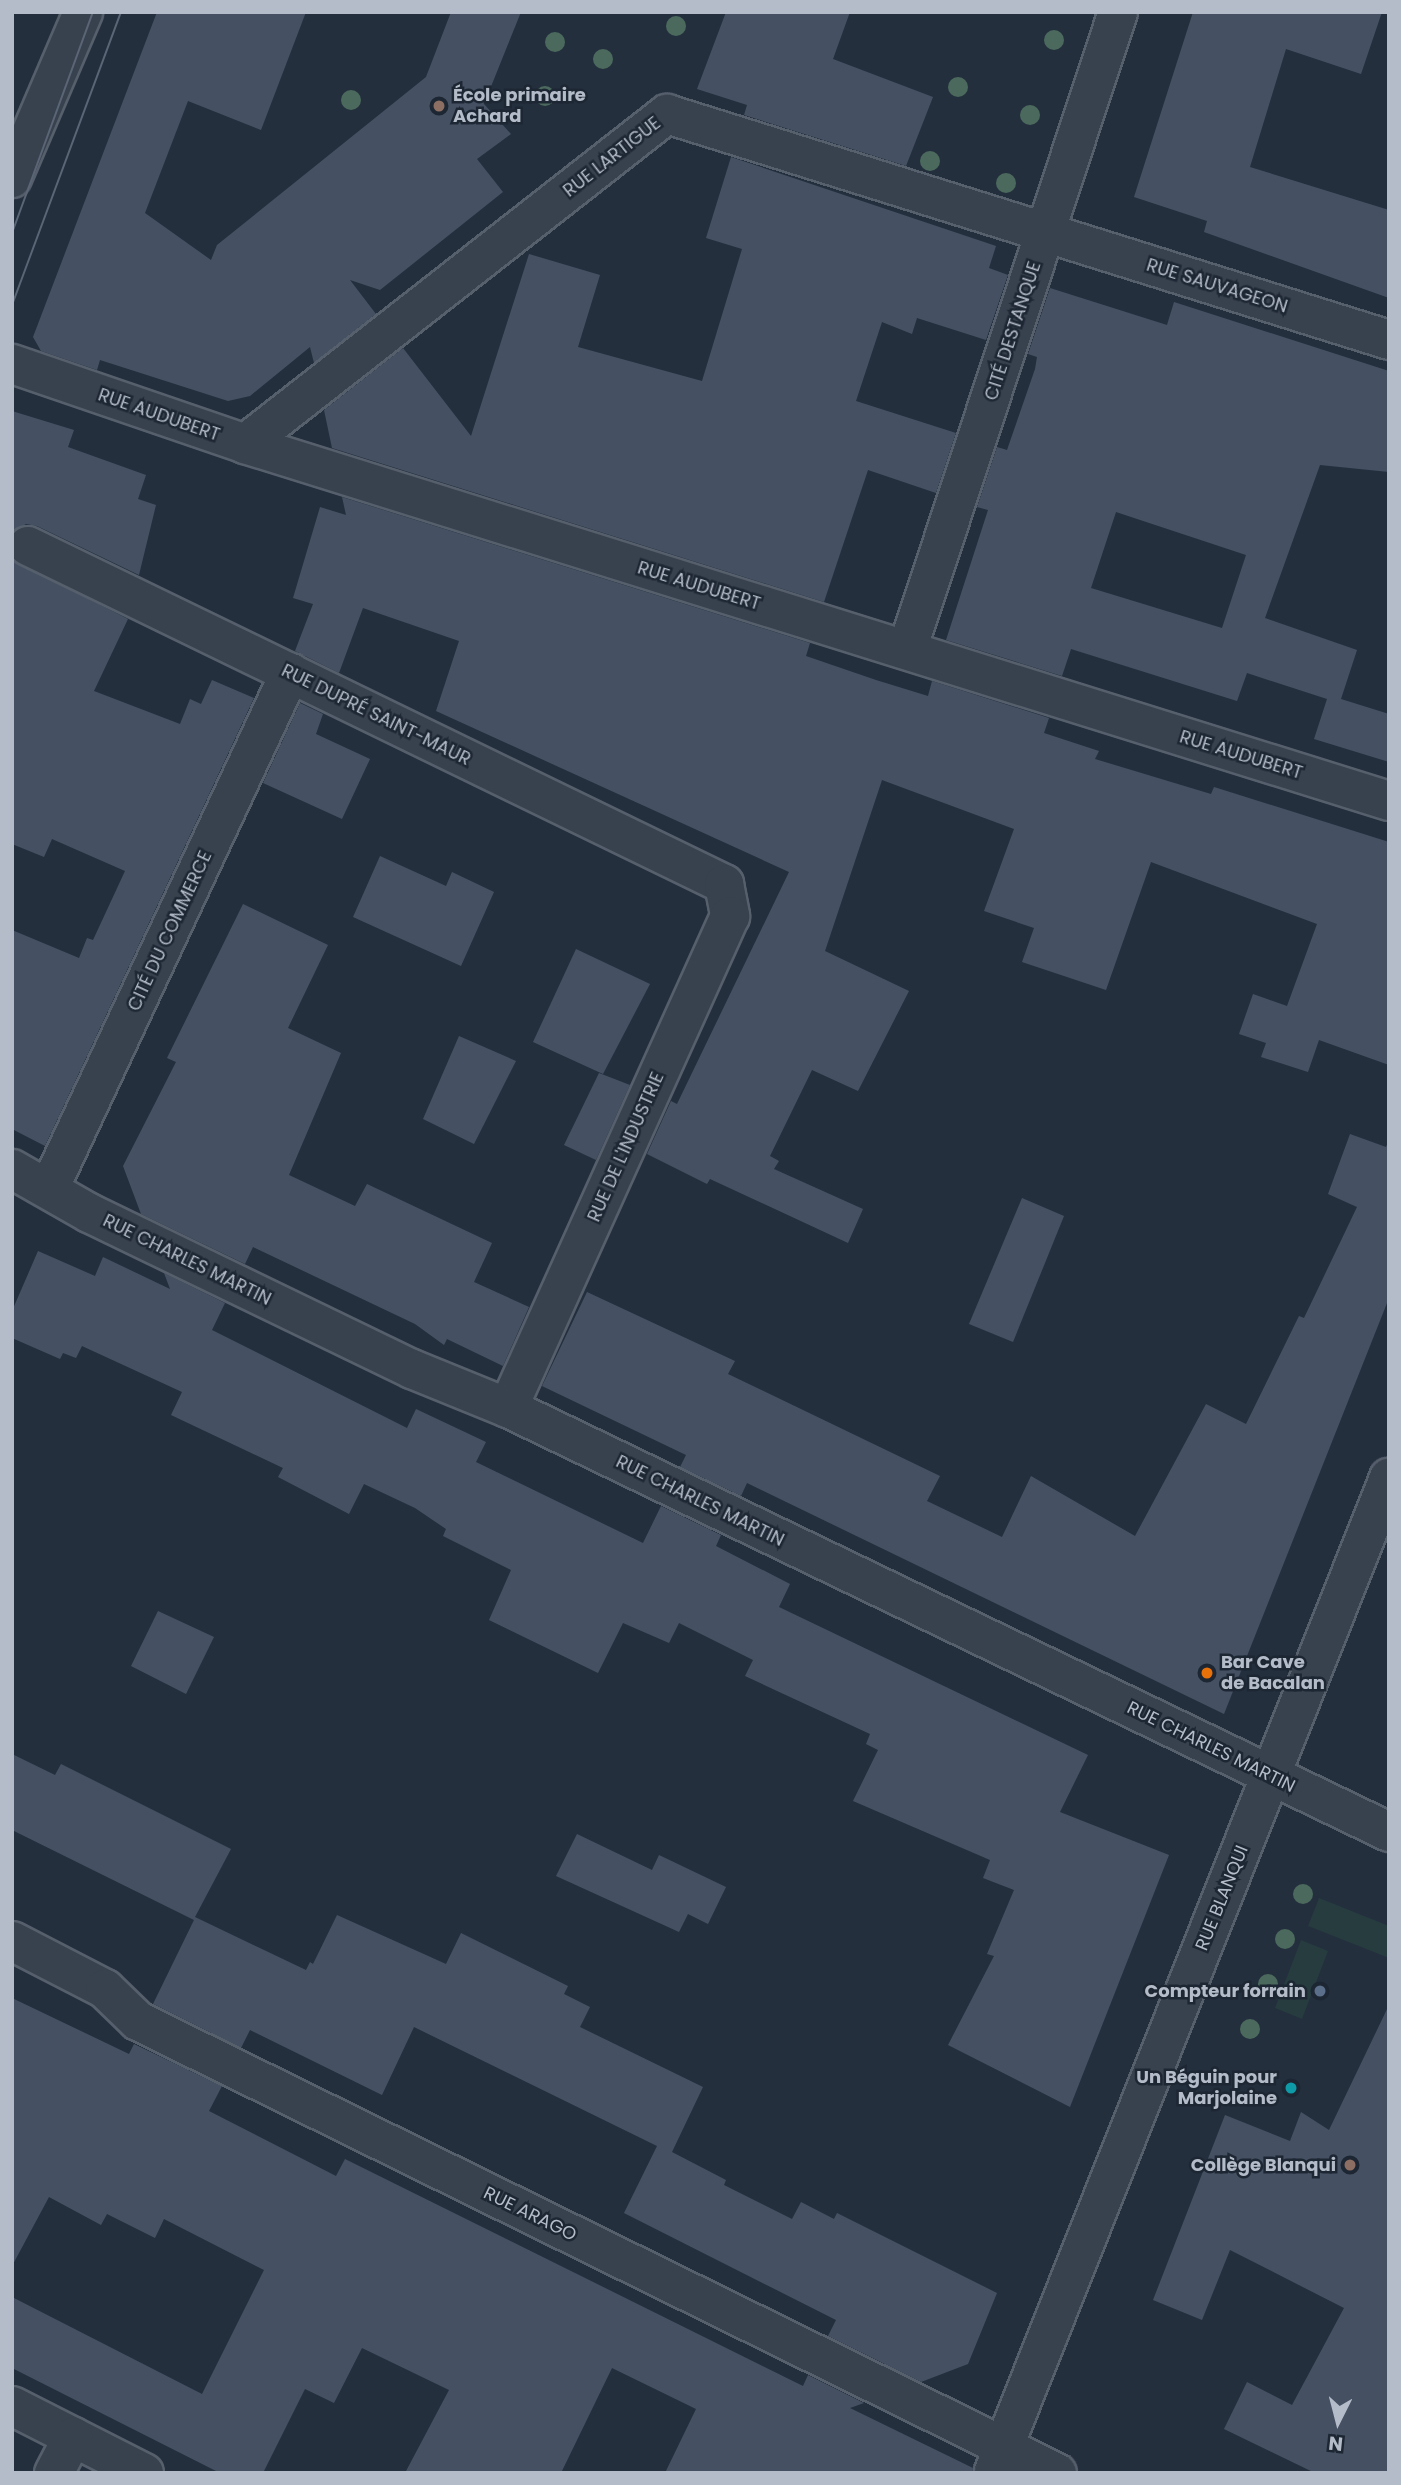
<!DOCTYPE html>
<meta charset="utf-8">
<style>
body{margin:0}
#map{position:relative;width:1401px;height:2485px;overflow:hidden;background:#242f3e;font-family:Poppins,sans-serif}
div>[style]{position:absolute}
.green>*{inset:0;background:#263c3f}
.building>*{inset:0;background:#455162}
.roads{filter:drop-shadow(2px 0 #565f6c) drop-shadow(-2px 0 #565f6c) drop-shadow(0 2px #565f6c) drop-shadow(0 -2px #565f6c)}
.minor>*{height:38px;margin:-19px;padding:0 19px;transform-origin:19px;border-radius:19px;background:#38414e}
.tertiary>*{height:38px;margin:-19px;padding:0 19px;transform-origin:19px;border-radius:19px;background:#38414e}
.tram>*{height:2px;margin:-1px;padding:0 1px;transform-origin:1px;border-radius:1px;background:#5a6575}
.trees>*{width:20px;height:20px;margin:-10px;border-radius:50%;background:#4b6a5d}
.dots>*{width:19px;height:19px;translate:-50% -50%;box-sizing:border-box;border:4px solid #1d2633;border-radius:50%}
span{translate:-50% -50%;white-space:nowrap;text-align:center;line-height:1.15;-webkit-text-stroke:5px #1d2633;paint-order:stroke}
.poi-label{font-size:18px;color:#b4bcc9;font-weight:700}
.left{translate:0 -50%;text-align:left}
.right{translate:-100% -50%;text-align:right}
.street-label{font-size:18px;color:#b4bcc9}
.frame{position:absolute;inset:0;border:14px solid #b4bcc9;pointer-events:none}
.north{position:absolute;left:1303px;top:2387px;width:70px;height:70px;-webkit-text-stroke:5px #1d2633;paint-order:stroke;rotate:186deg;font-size:19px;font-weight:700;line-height:28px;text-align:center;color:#b4bcc9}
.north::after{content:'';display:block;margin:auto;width:24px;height:32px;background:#b4bcc9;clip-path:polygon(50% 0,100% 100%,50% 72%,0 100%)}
</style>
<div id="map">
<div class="green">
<i style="clip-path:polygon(1319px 1898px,1389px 1926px,1389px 1958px,1308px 1926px)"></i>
<i style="clip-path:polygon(1301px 1940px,1328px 1951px,1302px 2019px,1275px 2008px)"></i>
</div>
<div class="building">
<i style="clip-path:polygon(157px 12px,306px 12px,261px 130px,188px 101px,145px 213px,211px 260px,217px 245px,426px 77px,451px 12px,521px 12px,484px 104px,511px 134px,477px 159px,503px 192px,380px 290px,350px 280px,376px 314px,314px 363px,310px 347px,250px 396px,228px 401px,100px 360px,97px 370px,41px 351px,33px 337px)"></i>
<i style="clip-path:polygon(726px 12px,850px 12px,833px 59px,933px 97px,906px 166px,744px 115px,747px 105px,697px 89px)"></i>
<i style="clip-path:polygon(1193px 12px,1382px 12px,1361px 74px,1286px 49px,1250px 167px,1389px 210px,1389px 298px,1204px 232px,1207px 221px,1134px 197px)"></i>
<i style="clip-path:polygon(731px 157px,996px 246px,989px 268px,1008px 275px,986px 340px,917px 318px,912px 334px,882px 322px,856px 401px,956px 433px,936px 493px,868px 470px,824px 602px,332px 448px,324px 410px,403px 348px,471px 436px,529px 254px,600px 275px,578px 347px,702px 381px,742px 249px,706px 238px)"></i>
<i style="clip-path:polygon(evenodd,1050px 288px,1167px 325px,1174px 302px,1389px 371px,1389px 472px,1320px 465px,1265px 618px,1357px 650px,1341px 699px,1389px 714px,1389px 762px,1314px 739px,1327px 699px,1247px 673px,1237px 701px,1071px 649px,1062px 676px,946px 640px,988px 510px,977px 507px,997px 447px,1007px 450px,1035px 369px,1037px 357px,1028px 354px,1050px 288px,1116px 512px,1246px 555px,1222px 628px,1091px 588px,1116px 512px)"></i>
<i style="clip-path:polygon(12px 411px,74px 430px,68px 447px,146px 475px,138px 499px,156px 505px,139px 575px,37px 526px,26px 524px,12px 532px)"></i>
<i style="clip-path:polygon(342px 497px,810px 643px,806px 656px,876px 680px,928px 696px,932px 681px,1049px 718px,1044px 733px,1099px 751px,1095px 759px,1211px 794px,1214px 787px,1389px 842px,1389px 1065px,1319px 1040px,1308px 1072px,1261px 1057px,1266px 1043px,1239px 1034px,1253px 994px,1287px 1006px,1317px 924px,1151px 862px,1106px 990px,1022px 962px,1034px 928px,984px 911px,1014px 829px,882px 780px,825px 951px,909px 991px,858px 1091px,812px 1070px,770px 1156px,779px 1161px,774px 1169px,863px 1209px,848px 1243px,710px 1179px,707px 1184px,647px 1154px,671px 1101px,677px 1104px,789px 872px,436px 711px,459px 641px,363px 608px,339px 673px,295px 651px,313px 604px,293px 598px,320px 507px,346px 515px)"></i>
<i style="clip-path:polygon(12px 560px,128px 619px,94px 691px,180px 724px,190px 699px,201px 704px,212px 680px,254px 698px,45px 1146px,12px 1129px,12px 930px,79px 958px,87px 938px,93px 940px,125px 871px,52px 839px,44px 857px,12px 844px)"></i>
<i style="clip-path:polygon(300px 703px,323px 714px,316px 734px,370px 759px,342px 819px,263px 783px)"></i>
<i style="clip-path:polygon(380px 856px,446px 886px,452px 872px,494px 892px,461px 966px,353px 917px)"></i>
<i style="clip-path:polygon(243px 904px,328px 945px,288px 1028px,341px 1053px,289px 1175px,355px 1206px,367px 1184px,492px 1243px,474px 1282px,529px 1307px,503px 1366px,447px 1339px,444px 1345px,415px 1324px,253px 1247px,245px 1264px,141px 1214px,123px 1166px,176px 1062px,167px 1058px)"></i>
<i style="clip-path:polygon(576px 949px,650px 984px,603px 1074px,533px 1042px)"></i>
<i style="clip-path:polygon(459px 1036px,516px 1061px,474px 1144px,423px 1119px)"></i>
<i style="clip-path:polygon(599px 1073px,630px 1085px,596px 1160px,564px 1145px)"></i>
<i style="clip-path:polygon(1350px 1134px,1386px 1147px,1389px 1140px,1389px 1298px,1224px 1714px,747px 1483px,741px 1496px,680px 1467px,686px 1455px,542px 1386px,587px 1292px,735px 1361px,728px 1374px,940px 1476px,927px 1501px,1002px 1537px,1031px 1476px,1135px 1536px,1206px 1404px,1246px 1424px,1299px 1316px,1304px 1318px,1357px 1207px,1328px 1194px)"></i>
<i style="clip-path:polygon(1022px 1198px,1064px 1216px,1013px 1342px,969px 1324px)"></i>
<i style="clip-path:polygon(38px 1251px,95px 1276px,103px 1257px,170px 1289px,164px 1273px,225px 1303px,212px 1330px,407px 1428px,416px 1409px,486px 1442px,476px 1462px,643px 1543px,661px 1506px,721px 1535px,716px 1546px,790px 1584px,779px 1607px,1088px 1755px,1060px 1812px,1169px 1855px,1070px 2107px,948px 2045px,994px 1956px,987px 1954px,1014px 1890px,983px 1878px,990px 1860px,853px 1801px,878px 1750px,866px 1744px,870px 1734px,745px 1676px,753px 1660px,679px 1623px,669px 1643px,623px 1623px,598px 1673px,489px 1620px,511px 1570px,443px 1536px,446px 1529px,415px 1508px,364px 1484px,349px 1514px,278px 1477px,283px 1468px,171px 1415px,182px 1392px,82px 1346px,76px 1358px,63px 1353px,60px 1359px,12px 1338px,12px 1311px)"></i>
<i style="clip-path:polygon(158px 1611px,214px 1637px,186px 1694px,131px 1666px)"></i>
<i style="clip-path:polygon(12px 1754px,55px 1775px,61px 1764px,231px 1849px,195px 1917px,306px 1970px,310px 1962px,313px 1964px,337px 1915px,446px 1964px,461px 1933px,568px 1986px,564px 1994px,590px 2007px,580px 2027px,703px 2087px,672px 2152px,726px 2180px,724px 2185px,792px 2219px,801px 2202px,834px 2219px,837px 2213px,997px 2293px,968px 2364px,921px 2382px,828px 2336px,836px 2320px,624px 2213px,657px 2146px,414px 2027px,382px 2095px,250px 2030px,241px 2048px,153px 2004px,194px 1920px,12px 1830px)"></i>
<i style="clip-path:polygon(577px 1834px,652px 1870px,659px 1855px,726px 1887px,708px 1924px,688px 1914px,679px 1932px,556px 1876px)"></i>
<i style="clip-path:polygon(12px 1998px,129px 2054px,134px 2044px,222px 2086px,209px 2111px,336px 2176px,345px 2159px,803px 2386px,808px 2375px,864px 2403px,850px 2408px,973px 2468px,972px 2473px,665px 2473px,696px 2409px,612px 2368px,561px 2473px,405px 2473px,449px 2390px,362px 2348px,334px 2403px,305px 2389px,263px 2473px,220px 2473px,12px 2368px,12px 2297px,202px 2394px,264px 2270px,164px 2219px,155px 2238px,107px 2214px,101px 2225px,49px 2197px,12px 2266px)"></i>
<i style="clip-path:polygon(1389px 2005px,1389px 2473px,1315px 2473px,1224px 2429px,1247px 2382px,1292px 2405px,1344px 2308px,1230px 2250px,1202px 2320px,1153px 2300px,1225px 2115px,1290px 2141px,1301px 2112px,1329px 2130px)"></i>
</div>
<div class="roads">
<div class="minor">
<i style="left:12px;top:364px;width:246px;rotate:18.9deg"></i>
<i style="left:245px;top:444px;width:1198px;rotate:17.33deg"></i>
<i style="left:245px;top:444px;width:536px;rotate:-38.03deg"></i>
<i style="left:667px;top:114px;width:757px;rotate:17.38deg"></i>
<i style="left:28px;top:546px;width:774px;rotate:25.9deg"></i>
<i style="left:724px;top:884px;width:33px;rotate:79deg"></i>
<i style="left:730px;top:916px;width:540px;rotate:114.29deg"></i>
<i style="left:907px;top:650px;width:672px;rotate:-71.7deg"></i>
<i style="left:12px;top:1169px;width:89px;rotate:29.7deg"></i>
<i style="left:89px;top:1213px;width:359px;rotate:25.8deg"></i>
<i style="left:412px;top:1369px;width:104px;rotate:22.1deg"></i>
<i style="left:508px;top:1408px;width:978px;rotate:25.7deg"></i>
<i style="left:49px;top:1189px;width:570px;rotate:-64.96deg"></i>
<i style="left:12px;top:1941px;width:105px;rotate:27.3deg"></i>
<i style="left:105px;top:1989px;width:46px;rotate:44.1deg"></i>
<i style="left:138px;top:2021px;width:1024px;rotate:26.19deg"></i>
<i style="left:12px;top:2406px;width:148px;rotate:26.9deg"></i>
<i style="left:994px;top:2471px;width:1069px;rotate:-68.31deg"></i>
<i style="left:54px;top:2473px;width:41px;rotate:-62.2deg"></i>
</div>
<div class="tertiary">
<i style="left:12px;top:178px;width:181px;rotate:-66.8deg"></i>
</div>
</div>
<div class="tram">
<i style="left:12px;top:233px;width:235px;rotate:-69.9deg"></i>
<i style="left:12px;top:305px;width:313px;rotate:-69.6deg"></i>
</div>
<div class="trees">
<i style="left:676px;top:26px"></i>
<i style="left:1054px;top:40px"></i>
<i style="left:555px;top:42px"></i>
<i style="left:603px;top:59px"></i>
<i style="left:958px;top:87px"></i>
<i style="left:545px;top:96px"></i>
<i style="left:351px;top:100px"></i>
<i style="left:1030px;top:115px"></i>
<i style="left:930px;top:161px"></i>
<i style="left:1006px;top:183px"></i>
<i style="left:1303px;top:1894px"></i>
<i style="left:1285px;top:1939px"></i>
<i style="left:1268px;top:1984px"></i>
<i style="left:1250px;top:2029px"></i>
</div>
<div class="dots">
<i style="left:439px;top:106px;background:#8d6e63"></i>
<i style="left:1207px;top:1673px;background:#e8710a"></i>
<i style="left:1320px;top:1991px;background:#5c6f8a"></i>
<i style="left:1291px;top:2088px;background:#0f9aa8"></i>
<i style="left:1350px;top:2165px;background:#8d6e63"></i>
</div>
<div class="poi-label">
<span class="left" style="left:453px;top:106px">École primaire<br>Achard</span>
<span class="left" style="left:1221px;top:1673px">Bar Cave<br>de Bacalan</span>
<span class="right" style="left:1306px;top:1991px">Compteur forrain</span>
<span class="right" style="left:1277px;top:2088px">Un Béguin pour<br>Marjolaine</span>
<span class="right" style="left:1336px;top:2165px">Collège Blanqui</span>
</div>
<div class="street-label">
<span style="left:612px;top:157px;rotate:-38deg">RUE LARTIGUE</span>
<span style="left:1217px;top:286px;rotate:17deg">RUE SAUVAGEON</span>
<span style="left:1013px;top:331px;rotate:-72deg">CITÉ DESTANQUE</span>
<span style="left:159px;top:415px;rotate:19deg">RUE AUDUBERT</span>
<span style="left:699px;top:586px;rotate:17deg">RUE AUDUBERT</span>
<span style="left:376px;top:715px;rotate:26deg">RUE DUPRÉ SAINT-MAUR</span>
<span style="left:1241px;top:755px;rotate:17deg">RUE AUDUBERT</span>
<span style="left:170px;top:931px;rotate:-65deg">CITÉ DU COMMERCE</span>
<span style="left:626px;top:1147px;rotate:-66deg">RUE DE L'INDUSTRIE</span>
<span style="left:187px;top:1260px;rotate:26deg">RUE CHARLES MARTIN</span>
<span style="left:700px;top:1501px;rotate:26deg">RUE CHARLES MARTIN</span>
<span style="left:1211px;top:1747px;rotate:26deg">RUE CHARLES MARTIN</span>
<span style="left:1222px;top:1898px;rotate:-68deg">RUE BLANQUI</span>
<span style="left:530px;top:2214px;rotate:26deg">RUE ARAGO</span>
</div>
<div class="frame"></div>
<div class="north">N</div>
</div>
